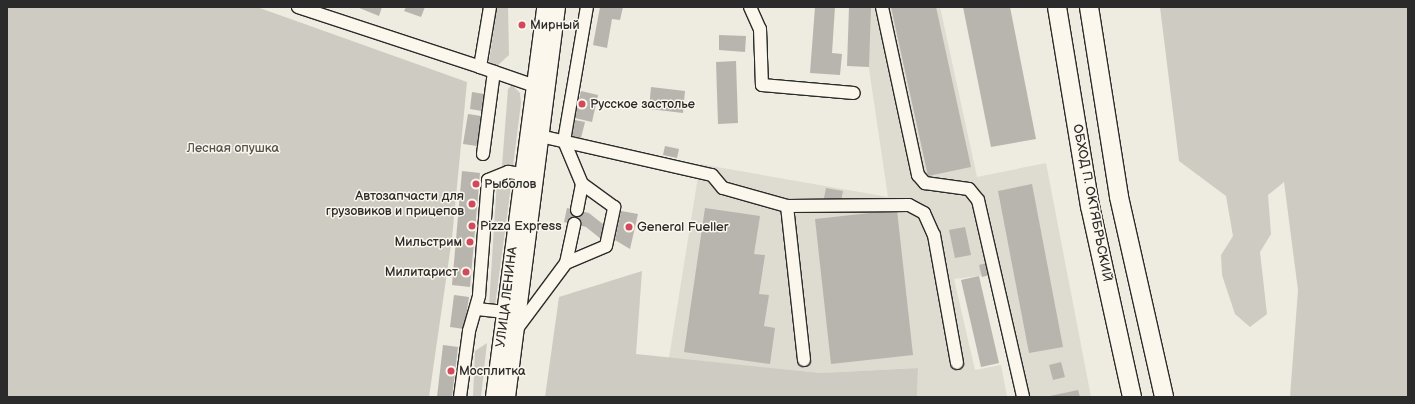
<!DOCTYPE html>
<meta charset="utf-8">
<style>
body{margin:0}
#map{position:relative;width:1415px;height:404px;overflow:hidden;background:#eeebe0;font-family:"Balsamiq Sans",sans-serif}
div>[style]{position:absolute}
.built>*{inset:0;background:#dedbd1}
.green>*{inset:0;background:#cecbc2}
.building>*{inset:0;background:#b8b5ae}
.roads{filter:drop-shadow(1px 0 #2b2b2b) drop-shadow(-1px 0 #2b2b2b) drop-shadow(0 1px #2b2b2b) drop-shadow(0 -1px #2b2b2b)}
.minor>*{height:12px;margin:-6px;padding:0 6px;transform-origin:6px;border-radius:6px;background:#fbf7ec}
.major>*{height:16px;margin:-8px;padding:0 8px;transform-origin:8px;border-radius:8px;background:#fbf7ec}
.highway>*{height:18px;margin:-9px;padding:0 9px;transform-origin:9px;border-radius:9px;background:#fbf7ec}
.dots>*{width:11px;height:11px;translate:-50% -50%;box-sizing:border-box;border:2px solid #fbf7ec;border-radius:50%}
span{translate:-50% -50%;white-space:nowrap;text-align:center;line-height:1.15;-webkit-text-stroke:3px #fbf7ec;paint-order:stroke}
.poi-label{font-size:13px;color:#2b2b2b}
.left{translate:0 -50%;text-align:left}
.right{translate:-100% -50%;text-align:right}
.park-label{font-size:13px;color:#545351}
.street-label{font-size:13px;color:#2b2b2b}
.frame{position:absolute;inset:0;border:8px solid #2b2b2b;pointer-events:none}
</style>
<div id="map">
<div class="built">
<i style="clip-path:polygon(869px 7px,940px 7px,977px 177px,1046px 163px,1091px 397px,1030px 397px,1000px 273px,954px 279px,975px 370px,1001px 365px,1007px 397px,917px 397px,918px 368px,821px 373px,669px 358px,700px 164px,888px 197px,868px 62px)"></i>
</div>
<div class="green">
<i style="clip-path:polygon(7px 7px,257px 7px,467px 82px,452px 238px,429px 397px,7px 397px)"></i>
<i style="clip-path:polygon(497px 7px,508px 7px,509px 55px,496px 67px,489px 62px)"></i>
<i style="clip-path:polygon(1160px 7px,1408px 7px,1408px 397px,1290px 397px,1298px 290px,1284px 182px,1268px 195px,1271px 234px,1260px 252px,1267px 314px,1250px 327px,1235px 314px,1222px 275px,1221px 255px,1233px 236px,1226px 196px,1179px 161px)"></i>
<i style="clip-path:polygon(512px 85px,520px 93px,521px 103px,513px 166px,502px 166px,508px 89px)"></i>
<i style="clip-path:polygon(512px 178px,495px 306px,489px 306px,497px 180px)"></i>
<i style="clip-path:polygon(642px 271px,636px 354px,821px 373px,918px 368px,917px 397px,545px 397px,559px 297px)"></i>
<i style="clip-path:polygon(487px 343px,481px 397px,473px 397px,475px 351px)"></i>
</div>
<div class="building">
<i style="clip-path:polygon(357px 7px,382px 7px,379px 16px)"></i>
<i style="clip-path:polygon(406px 7px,425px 7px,421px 17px,404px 11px)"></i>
<i style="clip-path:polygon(600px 7px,623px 7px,620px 20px,612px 19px,607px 48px,593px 45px)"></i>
<i style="clip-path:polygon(815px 7px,835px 7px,832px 53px,842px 54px,840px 75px,810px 73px)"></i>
<i style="clip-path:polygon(849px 7px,871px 7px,869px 67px,847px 66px)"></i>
<i style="clip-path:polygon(891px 7px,936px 7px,971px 167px,928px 176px)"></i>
<i style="clip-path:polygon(963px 7px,1010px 7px,1036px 139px,991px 147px)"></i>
<i style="clip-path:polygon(719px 35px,746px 36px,745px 52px,719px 50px)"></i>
<i style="clip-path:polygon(736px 61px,738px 123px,718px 124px,716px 62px)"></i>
<i style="clip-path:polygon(651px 87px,685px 91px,683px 113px,649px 109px)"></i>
<i style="clip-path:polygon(581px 91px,598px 95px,592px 122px,575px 118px)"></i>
<i style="clip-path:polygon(472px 92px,484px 94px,482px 111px,470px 109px)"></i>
<i style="clip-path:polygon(468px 114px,481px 116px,477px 146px,463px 144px)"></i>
<i style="clip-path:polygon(575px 120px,585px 122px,581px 138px,572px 136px)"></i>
<i style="clip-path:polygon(665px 146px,679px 149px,677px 158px,663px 155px)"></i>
<i style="clip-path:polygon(462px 171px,480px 173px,470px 287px,452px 285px)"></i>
<i style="clip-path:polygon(1032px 184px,1063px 347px,1029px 353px,998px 191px)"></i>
<i style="clip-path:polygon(826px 188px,843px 191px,841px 201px,824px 198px)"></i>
<i style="clip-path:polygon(567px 208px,589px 213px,604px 225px,601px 239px,586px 227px,564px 222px)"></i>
<i style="clip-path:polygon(705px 208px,760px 216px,754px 254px,765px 255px,759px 294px,769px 295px,764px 326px,775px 328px,770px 364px,684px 352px)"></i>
<i style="clip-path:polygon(897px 210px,913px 355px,831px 364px,815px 219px)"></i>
<i style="clip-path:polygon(621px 211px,638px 214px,630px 249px,615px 240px)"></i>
<i style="clip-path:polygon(965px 227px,971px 255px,955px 258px,949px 230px)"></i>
<i style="clip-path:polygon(987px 263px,990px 275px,982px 277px,979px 265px)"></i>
<i style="clip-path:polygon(979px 276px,999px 363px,981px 367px,961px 280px)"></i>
<i style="clip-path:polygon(454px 295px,469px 297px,464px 329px,450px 327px)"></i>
<i style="clip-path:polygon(443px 345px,458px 347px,452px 397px,437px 397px)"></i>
<i style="clip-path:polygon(1061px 362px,1065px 377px,1053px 380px,1049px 365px)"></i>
<i style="clip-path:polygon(1078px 390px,1080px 397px,1050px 397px,1050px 396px)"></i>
</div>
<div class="roads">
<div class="minor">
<i style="left:298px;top:7px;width:192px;rotate:18.2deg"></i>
<i style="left:490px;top:7px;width:61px;rotate:99.5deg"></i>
<i style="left:480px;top:67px;width:58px;rotate:19.1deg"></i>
<i style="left:750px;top:7px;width:24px;rotate:66deg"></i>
<i style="left:760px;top:29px;width:56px;rotate:88deg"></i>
<i style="left:762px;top:85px;width:92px;rotate:5deg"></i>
<i style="left:882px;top:7px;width:172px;rotate:77.9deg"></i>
<i style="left:918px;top:175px;width:11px;rotate:49deg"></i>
<i style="left:925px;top:183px;width:44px;rotate:7.8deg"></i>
<i style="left:969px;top:189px;width:14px;rotate:51deg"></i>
<i style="left:978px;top:200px;width:202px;rotate:77.1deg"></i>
<i style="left:540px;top:136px;width:176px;rotate:12.8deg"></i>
<i style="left:712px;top:175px;width:17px;rotate:50deg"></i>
<i style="left:723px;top:188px;width:66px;rotate:15.7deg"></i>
<i style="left:787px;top:206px;width:122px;rotate:-0.5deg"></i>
<i style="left:909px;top:205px;width:17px;rotate:28deg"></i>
<i style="left:924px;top:213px;width:24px;rotate:66deg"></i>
<i style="left:934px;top:235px;width:130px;rotate:79.8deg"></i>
<i style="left:483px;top:154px;width:83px;rotate:-82.4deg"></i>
<i style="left:787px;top:206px;width:155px;rotate:83.7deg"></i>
<i style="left:577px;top:210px;width:26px;rotate:-79deg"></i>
<i style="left:582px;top:184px;width:47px;rotate:-112.7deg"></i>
<i style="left:564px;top:141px;width:136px;rotate:-80.3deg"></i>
<i style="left:566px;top:263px;width:43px;rotate:-23deg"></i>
<i style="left:606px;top:246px;width:40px;rotate:-78deg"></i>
<i style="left:614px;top:207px;width:39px;rotate:-144deg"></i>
<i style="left:477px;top:309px;width:28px;rotate:6deg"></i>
<i style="left:516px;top:330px;width:84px;rotate:-53.3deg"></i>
<i style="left:566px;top:263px;width:40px;rotate:-78deg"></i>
<i style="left:460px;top:397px;width:67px;rotate:-82.2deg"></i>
<i style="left:469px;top:331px;width:37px;rotate:-74deg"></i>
<i style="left:479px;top:295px;width:115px;rotate:-85.5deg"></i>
<i style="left:488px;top:180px;width:22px;rotate:-22deg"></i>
<i style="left:508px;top:172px;width:15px;rotate:8deg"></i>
</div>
<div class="major">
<i style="left:494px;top:397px;width:393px;rotate:-82.5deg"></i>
<i style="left:507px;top:397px;width:393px;rotate:-82.7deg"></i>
</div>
<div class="highway">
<i style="left:1057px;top:7px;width:202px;rotate:80.6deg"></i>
<i style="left:1090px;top:206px;width:196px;rotate:77.6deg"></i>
<i style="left:1089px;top:7px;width:192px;rotate:81deg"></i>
<i style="left:1119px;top:197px;width:205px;rotate:77.3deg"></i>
</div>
</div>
<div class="dots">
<i style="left:522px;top:25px;background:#d1495b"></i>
<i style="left:582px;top:104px;background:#d1495b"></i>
<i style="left:476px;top:184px;background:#d1495b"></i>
<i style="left:472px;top:204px;background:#d1495b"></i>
<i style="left:472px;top:226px;background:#d1495b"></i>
<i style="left:629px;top:227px;background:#d1495b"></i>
<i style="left:470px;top:242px;background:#d1495b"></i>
<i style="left:466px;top:272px;background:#d1495b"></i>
<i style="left:451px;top:371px;background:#d1495b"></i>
</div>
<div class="poi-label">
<span class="left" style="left:530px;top:25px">Мирный</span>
<span class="left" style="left:590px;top:104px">Русское застолье</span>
<span class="left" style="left:484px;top:184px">Рыболов</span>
<span class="right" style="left:464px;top:204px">Автозапчасти для<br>грузовиков и прицепов</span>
<span class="left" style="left:480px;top:226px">Pizza Express</span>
<span class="left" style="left:637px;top:227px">General Fueller</span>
<span class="right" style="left:462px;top:242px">Мильстрим</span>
<span class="right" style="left:458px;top:272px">Милитарист</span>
<span class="left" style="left:459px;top:371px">Мосплитка</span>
</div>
<div class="park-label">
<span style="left:233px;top:148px">Лесная опушка</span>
</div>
<div class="street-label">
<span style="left:1092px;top:203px;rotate:79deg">ОБХОД П. ОКТЯБРЬСКИЙ</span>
<span style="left:507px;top:297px;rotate:-83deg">УЛИЦА ЛЕНИНА</span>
</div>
<div class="frame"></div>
</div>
